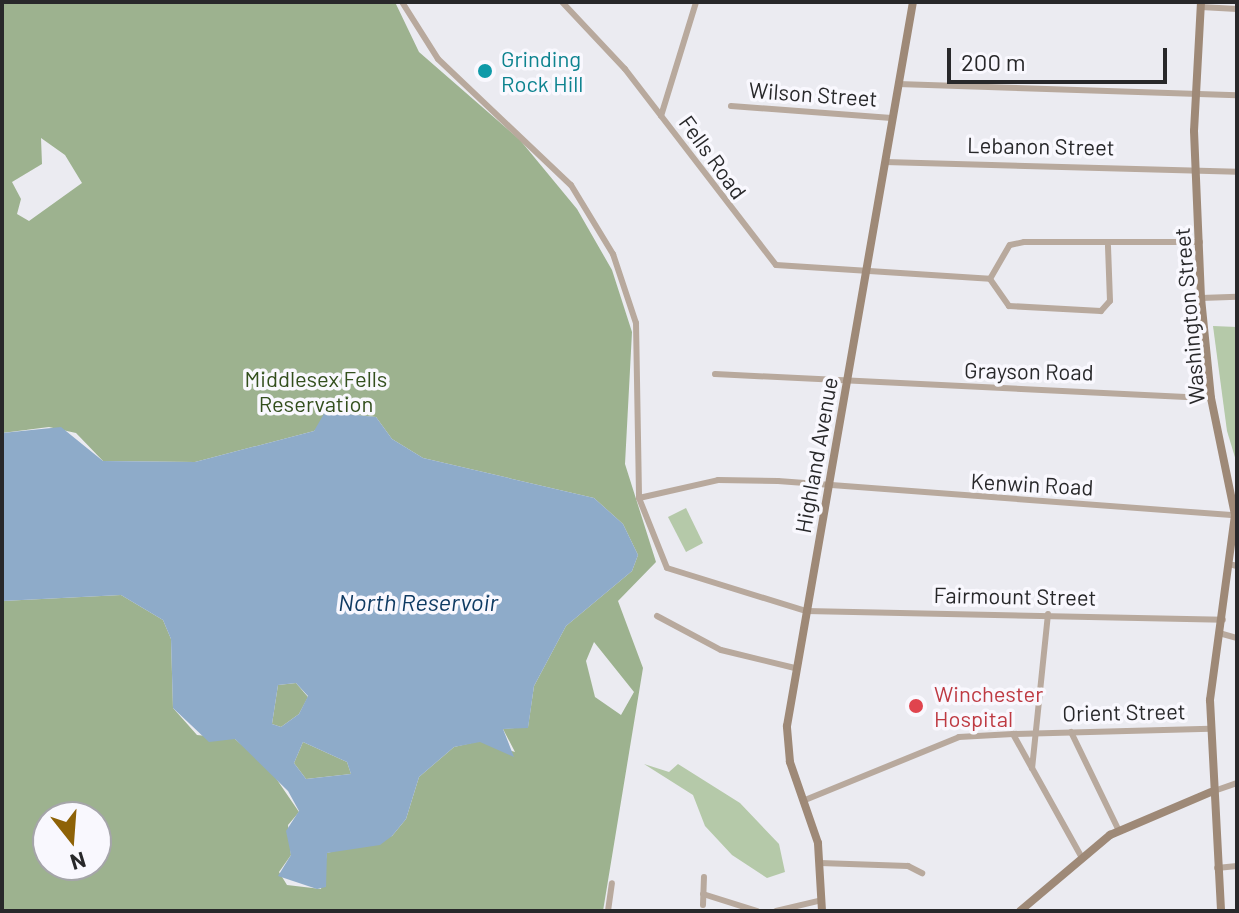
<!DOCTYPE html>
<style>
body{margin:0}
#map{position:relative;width:1239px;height:913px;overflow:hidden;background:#ebebf1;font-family:Barlow,sans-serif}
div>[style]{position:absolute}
.green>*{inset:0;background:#b5c9a9}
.forest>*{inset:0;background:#9db28f}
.water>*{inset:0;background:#8eabc9}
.street>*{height:6px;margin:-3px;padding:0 3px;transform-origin:3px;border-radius:3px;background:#b8a99d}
.secondary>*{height:8px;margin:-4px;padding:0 4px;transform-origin:4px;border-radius:4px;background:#9e8977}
.dots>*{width:22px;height:22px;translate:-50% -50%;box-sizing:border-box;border:4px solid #f9f8fe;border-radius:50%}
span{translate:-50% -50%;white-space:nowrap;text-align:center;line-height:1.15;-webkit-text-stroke:7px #f9f8fe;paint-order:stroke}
.culture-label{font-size:22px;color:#0d838f}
.left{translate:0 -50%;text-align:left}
.street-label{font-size:22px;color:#28282a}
.park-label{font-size:22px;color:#334f1d}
.health-label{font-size:22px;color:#be3a42}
.water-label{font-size:24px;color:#0f3b63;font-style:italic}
.frame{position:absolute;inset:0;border:4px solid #28282a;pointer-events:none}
.north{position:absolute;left:32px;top:801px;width:80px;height:80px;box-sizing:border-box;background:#f9f8fe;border:2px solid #a5a5a9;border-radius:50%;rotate:163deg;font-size:22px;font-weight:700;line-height:32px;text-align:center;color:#28282a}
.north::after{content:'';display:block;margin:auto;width:28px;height:36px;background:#8e6207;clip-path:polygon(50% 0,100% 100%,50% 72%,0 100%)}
.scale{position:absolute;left:947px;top:48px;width:220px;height:36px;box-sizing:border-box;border:4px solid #28282a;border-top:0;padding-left:10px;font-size:24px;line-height:28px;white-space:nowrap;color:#28282a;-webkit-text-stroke:6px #f9f8fe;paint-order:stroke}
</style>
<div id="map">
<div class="green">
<i style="clip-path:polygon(1213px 326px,1237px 327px,1237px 464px,1227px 431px)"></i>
<i style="clip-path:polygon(686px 508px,703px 543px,686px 552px,668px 517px)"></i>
<i style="clip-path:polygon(644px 764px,669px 772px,678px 764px,740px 803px,779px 844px,785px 872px,767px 878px,732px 855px,705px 826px,693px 795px)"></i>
</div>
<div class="forest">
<i style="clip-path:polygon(evenodd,2px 2px,395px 2px,419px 52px,520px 140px,577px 209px,612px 270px,632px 332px,625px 464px,656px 562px,618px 601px,643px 668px,603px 911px,2px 911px,2px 601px,121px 595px,163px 620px,171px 639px,173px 708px,197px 735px,235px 739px,271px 771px,299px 812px,288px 825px,291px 855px,279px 872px,287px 885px,321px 889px,327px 853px,392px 836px,406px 819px,419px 777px,454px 747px,480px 741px,515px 752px,503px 729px,528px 727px,534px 686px,566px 626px,632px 571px,638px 555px,623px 524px,594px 498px,423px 458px,392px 439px,376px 417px,331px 413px,314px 431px,195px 462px,103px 461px,76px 433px,49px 427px,2px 433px,2px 2px,41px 138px,65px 155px,82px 183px,29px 221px,17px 214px,21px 199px,12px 182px,42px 164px,41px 138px,2px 2px,594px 642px,634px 692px,621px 715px,595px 697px,586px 661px,594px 642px,2px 2px,48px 817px,96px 817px,96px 865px,48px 865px,48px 817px)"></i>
<i style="clip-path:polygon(296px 683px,308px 697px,299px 714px,281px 727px,272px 724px,278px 685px)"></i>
<i style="clip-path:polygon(303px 742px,347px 762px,351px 774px,306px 779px,294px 763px)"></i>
</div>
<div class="water">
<i style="clip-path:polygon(evenodd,325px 412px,376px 417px,392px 439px,423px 458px,594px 498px,623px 524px,638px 555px,632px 571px,566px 626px,534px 686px,528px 728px,503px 729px,514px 757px,480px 742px,454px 747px,419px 777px,406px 819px,392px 836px,380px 845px,327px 853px,326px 887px,317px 889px,278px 876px,291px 855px,286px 831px,299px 811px,288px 791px,235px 739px,209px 742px,173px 708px,171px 639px,163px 620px,121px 595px,2px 601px,2px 433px,61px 427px,103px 461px,195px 462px,314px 431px,325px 412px,296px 683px,308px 696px,299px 714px,281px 727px,272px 724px,278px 685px,296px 683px,325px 412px,303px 742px,347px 762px,351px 774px,306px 779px,294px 763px,303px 742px)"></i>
</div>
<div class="street">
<i style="left:402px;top:2px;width:67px;rotate:57.7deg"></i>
<i style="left:438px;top:59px;width:183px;rotate:43.5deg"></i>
<i style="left:571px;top:185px;width:81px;rotate:58.7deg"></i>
<i style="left:613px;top:254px;width:73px;rotate:71.6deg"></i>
<i style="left:636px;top:323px;width:175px;rotate:89deg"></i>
<i style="left:639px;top:498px;width:75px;rotate:68.2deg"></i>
<i style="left:667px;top:568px;width:145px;rotate:17.2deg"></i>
<i style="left:806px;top:611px;width:417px;rotate:1.2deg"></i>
<i style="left:562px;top:2px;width:92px;rotate:46.8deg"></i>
<i style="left:625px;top:69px;width:247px;rotate:52.4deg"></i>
<i style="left:776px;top:265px;width:214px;rotate:3.7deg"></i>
<i style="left:990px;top:279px;width:39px;rotate:-60deg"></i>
<i style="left:1010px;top:245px;width:14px;rotate:-12deg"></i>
<i style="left:1024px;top:242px;width:176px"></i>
<i style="left:1201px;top:7px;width:36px;rotate:3deg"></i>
<i style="left:898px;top:84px;width:339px;rotate:1.9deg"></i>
<i style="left:731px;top:106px;width:161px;rotate:4.3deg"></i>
<i style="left:661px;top:116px;width:119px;rotate:-72.9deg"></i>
<i style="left:885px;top:162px;width:352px;rotate:1.6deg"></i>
<i style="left:990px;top:279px;width:33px;rotate:55deg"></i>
<i style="left:1009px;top:306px;width:92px;rotate:3.1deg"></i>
<i style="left:1101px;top:311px;width:13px;rotate:-48deg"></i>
<i style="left:1110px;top:301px;width:55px;rotate:-92.1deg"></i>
<i style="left:1201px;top:298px;width:36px;rotate:-2deg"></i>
<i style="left:715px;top:374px;width:497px;rotate:2.8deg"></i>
<i style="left:639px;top:498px;width:81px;rotate:-12.8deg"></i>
<i style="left:718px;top:480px;width:60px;rotate:1deg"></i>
<i style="left:778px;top:481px;width:458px;rotate:4.3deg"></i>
<i style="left:1233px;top:565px;width:4px;rotate:14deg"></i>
<i style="left:1048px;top:614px;width:155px;rotate:95.9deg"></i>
<i style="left:1032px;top:768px;width:103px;rotate:60.9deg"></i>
<i style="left:657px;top:616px;width:72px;rotate:28deg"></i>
<i style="left:721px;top:650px;width:76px;rotate:13.7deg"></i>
<i style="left:1219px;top:633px;width:19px;rotate:16deg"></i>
<i style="left:1071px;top:732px;width:110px;rotate:64.1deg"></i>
<i style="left:1013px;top:734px;width:197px;rotate:-1.5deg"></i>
<i style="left:1214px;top:791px;width:24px;rotate:-19deg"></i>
<i style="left:805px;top:800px;width:166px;rotate:-22.2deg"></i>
<i style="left:959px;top:737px;width:54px;rotate:-3.2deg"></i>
<i style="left:1013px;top:734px;width:39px;rotate:61deg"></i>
<i style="left:820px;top:863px;width:88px;rotate:2deg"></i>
<i style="left:908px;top:866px;width:16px;rotate:27deg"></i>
<i style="left:1217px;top:868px;width:20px;rotate:-6deg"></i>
<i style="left:703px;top:894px;width:57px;rotate:17.5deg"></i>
<i style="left:703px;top:905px;width:28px;rotate:-88deg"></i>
<i style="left:608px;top:911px;width:28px;rotate:-82deg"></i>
<i style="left:776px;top:911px;width:47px;rotate:-13.4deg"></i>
</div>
<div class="secondary">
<i style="left:1201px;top:2px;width:129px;rotate:93.1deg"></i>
<i style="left:1194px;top:131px;width:167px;rotate:87.6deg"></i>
<i style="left:1201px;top:298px;width:100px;rotate:84.3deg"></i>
<i style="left:1211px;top:398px;width:119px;rotate:78.4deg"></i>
<i style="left:1235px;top:515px;width:187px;rotate:97.7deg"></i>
<i style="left:1210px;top:700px;width:211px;rotate:87deg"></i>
<i style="left:822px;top:911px;width:68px;rotate:-93.4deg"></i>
<i style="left:818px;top:843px;width:86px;rotate:-109.1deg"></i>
<i style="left:790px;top:762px;width:36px;rotate:-95deg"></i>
<i style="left:787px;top:726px;width:735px;rotate:-80.13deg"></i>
<i style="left:1020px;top:911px;width:118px;rotate:-40.2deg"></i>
<i style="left:1110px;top:835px;width:110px;rotate:-23.1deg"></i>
</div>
<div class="dots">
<i style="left:485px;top:71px;background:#0f9aa8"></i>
<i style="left:916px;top:706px;background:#e0444e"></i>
</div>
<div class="culture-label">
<span class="left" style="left:501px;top:71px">Grinding<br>Rock Hill</span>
</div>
<div class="street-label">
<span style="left:813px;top:94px;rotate:4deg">Wilson Street</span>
<span style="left:1041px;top:146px;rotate:1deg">Lebanon Street</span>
<span style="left:713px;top:157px;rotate:54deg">Fells Road</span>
<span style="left:1189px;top:316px;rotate:-95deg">Washington Street</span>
<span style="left:1029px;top:371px;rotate:1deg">Grayson Road</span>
<span style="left:816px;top:455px;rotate:-80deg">Highland Avenue</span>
<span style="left:1032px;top:484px;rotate:3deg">Kenwin Road</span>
<span style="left:1015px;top:596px;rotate:1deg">Fairmount Street</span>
<span style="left:1124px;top:712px;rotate:-1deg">Orient Street</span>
</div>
<div class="park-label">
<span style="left:316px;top:391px">Middlesex Fells<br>Reservation</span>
</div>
<div class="health-label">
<span class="left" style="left:934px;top:706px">Winchester<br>Hospital</span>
</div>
<div class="water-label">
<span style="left:418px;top:602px">North Reservoir</span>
</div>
<div class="frame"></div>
<div class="north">N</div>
<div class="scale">200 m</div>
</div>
